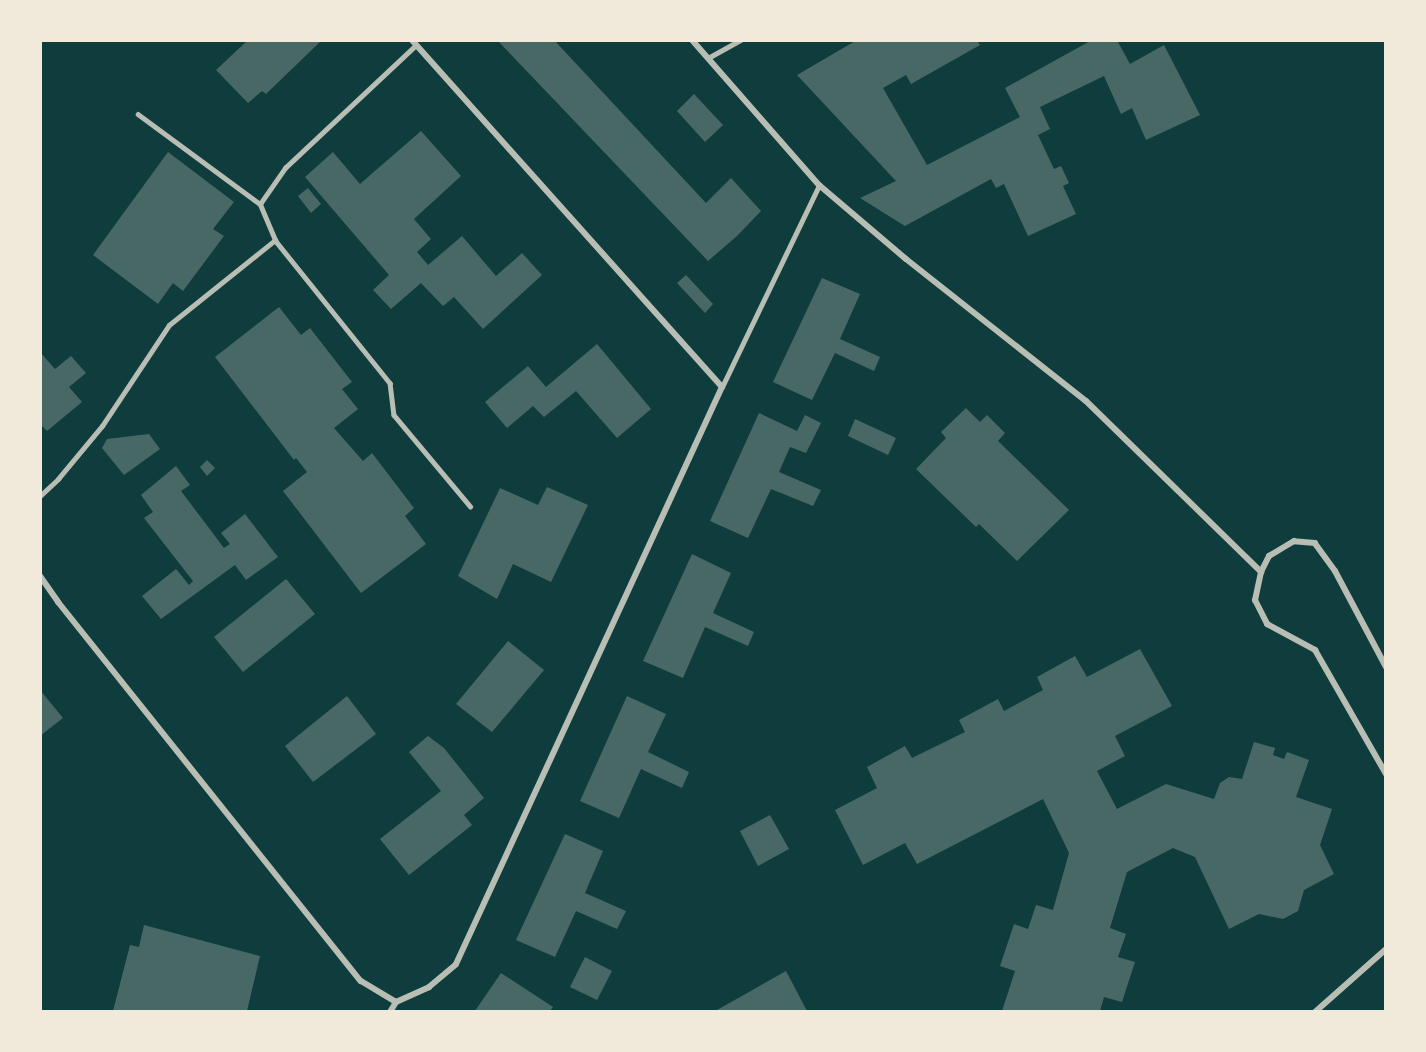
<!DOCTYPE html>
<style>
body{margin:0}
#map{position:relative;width:1426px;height:1052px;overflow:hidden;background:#0f3d3e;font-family:"Fira Sans Condensed",sans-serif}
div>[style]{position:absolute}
.building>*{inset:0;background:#486865}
.service>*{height:4.5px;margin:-2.25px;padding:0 2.25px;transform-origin:2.25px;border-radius:2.25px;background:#b8beb3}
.minor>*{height:6px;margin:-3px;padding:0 3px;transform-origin:3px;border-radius:3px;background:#b8beb3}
span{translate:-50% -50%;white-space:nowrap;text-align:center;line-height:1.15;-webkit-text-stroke:6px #f1e9da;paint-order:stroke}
.frame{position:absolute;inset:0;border:42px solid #f1e9da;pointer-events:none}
</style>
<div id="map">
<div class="building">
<i style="clip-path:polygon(248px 40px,322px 40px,266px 94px,262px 91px,248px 103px,216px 70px)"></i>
<i style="clip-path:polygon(497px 40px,554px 40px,706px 203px,731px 178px,761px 211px,737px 236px,708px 261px)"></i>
<i style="clip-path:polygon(857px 40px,982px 40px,978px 42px,980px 45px,911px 84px,906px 75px,883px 88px,927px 165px,1020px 117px,1005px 88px,1092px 40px,1117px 40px,1130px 64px,1164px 45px,1200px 115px,1146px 140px,1132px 108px,1121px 114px,1104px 76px,1040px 107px,1050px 129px,1038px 135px,1054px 169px,1061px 166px,1069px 183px,1063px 186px,1076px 214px,1028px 236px,1004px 184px,996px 188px,991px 179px,905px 226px,860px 198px,896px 181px,797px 75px)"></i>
<i style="clip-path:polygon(694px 94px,723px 125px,705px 142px,677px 111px)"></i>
<i style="clip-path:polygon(421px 131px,461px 176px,414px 219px,431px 239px,417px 252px,428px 265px,462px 236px,496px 276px,522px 253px,542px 275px,483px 329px,454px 297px,443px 306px,421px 283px,391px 309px,373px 290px,389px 275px,305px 177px,333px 152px,360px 184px)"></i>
<i style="clip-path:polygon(168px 152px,234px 202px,213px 229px,224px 236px,183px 291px,173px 283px,158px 304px,93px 255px)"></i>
<i style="clip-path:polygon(308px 188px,321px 204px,311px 213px,298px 196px)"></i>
<i style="clip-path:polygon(686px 275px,713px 304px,705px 313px,677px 283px)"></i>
<i style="clip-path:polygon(822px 278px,860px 294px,840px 339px,880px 357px,874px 371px,835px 353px,812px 400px,773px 382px)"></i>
<i style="clip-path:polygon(279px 307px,301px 335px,310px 328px,352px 382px,342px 389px,358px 409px,334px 428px,363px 461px,372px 453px,414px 508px,405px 516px,426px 544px,361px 593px,283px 491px,307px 472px,296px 458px,294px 460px,215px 357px)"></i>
<i style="clip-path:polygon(597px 344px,651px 409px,617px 438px,576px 391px,544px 417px,533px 406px,507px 428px,485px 402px,528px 366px,546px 387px)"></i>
<i style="clip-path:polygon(40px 352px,55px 369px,71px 356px,86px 373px,69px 387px,82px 402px,47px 431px,40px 424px)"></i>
<i style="clip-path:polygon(966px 408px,980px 422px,987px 415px,1005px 433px,998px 441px,1069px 510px,1017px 561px,979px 524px,976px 527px,916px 469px,946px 438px,941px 432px)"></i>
<i style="clip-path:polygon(759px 413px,797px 431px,805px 415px,821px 423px,806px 453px,790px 447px,779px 472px,821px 490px,813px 506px,771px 489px,748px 538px,710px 521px)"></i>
<i style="clip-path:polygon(855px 419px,896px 438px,888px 455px,848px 436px)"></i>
<i style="clip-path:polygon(149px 434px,160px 449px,124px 475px,102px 448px,107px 439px)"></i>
<i style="clip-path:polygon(207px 460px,215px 468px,207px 476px,200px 467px)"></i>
<i style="clip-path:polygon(176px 466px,190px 485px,181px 491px,224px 548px,230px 544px,221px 533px,245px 514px,278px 557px,246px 580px,235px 565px,161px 619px,142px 596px,176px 569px,189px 585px,193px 581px,144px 518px,153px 512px,141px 495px)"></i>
<i style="clip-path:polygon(547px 487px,588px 505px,551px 582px,513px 564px,497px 599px,458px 576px,500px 488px,538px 505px)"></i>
<i style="clip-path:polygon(692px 554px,731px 573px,713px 613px,754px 632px,748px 646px,705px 627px,683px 678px,643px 661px)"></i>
<i style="clip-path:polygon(286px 579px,315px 614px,243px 672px,214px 637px)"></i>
<i style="clip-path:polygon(508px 641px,544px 670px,492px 732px,456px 704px)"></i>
<i style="clip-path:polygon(1140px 649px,1172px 706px,1115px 736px,1125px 756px,1097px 771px,1117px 809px,1166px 784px,1214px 799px,1220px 783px,1229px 777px,1242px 779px,1254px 742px,1275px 748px,1273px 755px,1284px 759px,1287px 752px,1309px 760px,1296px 797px,1332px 809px,1320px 845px,1334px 874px,1304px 890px,1298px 911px,1283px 919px,1259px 914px,1229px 929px,1195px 857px,1173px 848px,1127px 872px,1110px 928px,1126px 934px,1118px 957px,1135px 962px,1122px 1002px,1104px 997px,1100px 1011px,1002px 1011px,1015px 971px,1000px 966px,1014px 924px,1028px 929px,1036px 905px,1053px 910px,1069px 853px,1043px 799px,917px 864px,905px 843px,863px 865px,835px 810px,877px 788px,867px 767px,905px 746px,912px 758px,965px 732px,959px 720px,998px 699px,1004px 711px,1043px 690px,1037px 677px,1075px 656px,1087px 677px)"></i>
<i style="clip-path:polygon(40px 690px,63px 718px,40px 736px)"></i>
<i style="clip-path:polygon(347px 696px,376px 734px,313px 782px,285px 746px)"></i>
<i style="clip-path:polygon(627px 696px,666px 714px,648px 752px,689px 772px,682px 788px,641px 769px,619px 818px,580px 801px)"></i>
<i style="clip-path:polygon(428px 736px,444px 748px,484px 798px,464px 815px,472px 825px,409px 875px,380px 839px,441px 791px,409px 752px)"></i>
<i style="clip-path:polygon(770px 815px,789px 849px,758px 866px,740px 831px)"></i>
<i style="clip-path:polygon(565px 834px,603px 851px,585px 893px,626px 911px,617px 929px,576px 911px,555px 957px,516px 940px)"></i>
<i style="clip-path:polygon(144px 925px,260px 956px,247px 1011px,113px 1011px,130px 945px,139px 947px)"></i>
<i style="clip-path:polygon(585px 957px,612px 971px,597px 1000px,570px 987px)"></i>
<i style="clip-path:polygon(786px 971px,807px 1011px,718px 1011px,717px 1010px)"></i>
<i style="clip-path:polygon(501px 973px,553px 1007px,550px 1011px,475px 1011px)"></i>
</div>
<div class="service">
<i style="left:708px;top:58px;width:37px;rotate:-29deg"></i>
<i style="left:138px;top:114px;width:152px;rotate:36.4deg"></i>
<i style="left:275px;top:240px;width:184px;rotate:51.2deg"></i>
<i style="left:390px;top:383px;width:32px;rotate:83deg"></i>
<i style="left:394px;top:415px;width:119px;rotate:50.1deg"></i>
<i style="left:722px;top:387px;width:224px;rotate:-64.3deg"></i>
<i style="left:40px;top:496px;width:25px;rotate:-43deg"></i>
<i style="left:58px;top:479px;width:69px;rotate:-50.3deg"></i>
<i style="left:102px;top:426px;width:121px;rotate:-56.4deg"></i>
<i style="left:169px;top:325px;width:136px;rotate:-38.7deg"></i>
<i style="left:275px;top:240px;width:39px;rotate:-113deg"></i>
<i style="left:260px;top:204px;width:44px;rotate:-55.2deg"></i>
<i style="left:285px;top:168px;width:180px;rotate:-43.2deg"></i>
</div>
<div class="minor">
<i style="left:692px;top:40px;width:193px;rotate:48.8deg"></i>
<i style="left:819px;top:185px;width:114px;rotate:40.4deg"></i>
<i style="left:906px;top:259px;width:229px;rotate:38.3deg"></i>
<i style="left:1086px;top:401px;width:245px;rotate:44.3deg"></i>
<i style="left:40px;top:576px;width:32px;rotate:55deg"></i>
<i style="left:58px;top:602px;width:485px;rotate:51.4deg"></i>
<i style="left:361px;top:981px;width:41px;rotate:31deg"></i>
<i style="left:396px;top:1002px;width:36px;rotate:-24deg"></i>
<i style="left:429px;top:987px;width:35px;rotate:-40deg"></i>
<i style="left:456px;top:964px;width:635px;rotate:-65.25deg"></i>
<i style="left:722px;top:387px;width:465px;rotate:-131.8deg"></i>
<i style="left:1386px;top:667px;width:109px;rotate:-118deg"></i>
<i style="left:1335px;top:571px;width:34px;rotate:-126deg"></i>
<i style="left:1315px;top:543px;width:21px;rotate:-175deg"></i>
<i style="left:1294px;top:541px;width:29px;rotate:149deg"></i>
<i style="left:1269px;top:556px;width:18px;rotate:117deg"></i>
<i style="left:1261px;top:572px;width:29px;rotate:102deg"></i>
<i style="left:1255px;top:600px;width:27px;rotate:63deg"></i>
<i style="left:1267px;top:624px;width:55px;rotate:28.4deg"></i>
<i style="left:1315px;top:650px;width:143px;rotate:60.2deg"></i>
<i style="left:390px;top:1012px;width:12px;rotate:-59deg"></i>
<i style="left:1315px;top:1012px;width:95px;rotate:-41.6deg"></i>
</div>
<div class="frame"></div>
</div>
